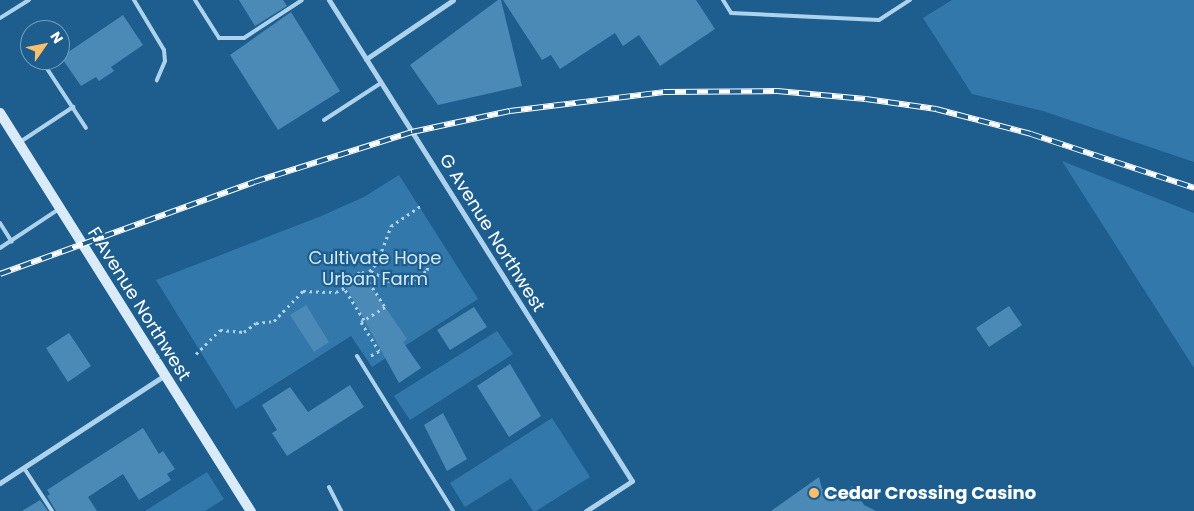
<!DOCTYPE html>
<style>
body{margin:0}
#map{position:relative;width:1194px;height:511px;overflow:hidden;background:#1e5e8e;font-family:Poppins,sans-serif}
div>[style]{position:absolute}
.green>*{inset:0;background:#3278ab}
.building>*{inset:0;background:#4b89b7}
.path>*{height:3px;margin-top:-1.5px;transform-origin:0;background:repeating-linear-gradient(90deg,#add2ed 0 2.5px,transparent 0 6.5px)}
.lane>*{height:4px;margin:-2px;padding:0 2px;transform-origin:2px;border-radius:2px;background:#add2ed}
.street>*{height:5px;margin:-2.5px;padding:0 2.5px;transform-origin:2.5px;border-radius:2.5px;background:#add2ed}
.secondary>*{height:10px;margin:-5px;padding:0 5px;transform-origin:5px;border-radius:5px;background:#d9ebf9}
.rail>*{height:5.5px;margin-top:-2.75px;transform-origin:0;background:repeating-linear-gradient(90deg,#1e5e8e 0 11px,#fff 0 22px);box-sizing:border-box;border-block:1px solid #fff}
.dots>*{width:14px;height:14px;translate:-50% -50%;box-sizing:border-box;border:2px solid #1e5e8e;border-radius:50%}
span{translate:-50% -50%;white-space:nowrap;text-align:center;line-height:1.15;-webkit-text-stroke:4.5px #1e5e8e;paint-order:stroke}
.street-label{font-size:18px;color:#fff}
.park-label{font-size:18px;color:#d2e9f9}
.poi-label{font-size:18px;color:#fff;font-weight:700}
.left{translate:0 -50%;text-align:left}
.north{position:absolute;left:20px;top:20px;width:50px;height:50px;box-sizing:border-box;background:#1e5e8e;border:1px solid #789ebb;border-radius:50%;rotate:57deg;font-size:14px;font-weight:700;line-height:20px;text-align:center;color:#fff}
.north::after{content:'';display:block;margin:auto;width:18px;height:22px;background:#fbbf6c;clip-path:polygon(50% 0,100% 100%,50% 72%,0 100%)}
</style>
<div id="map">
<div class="green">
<i style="clip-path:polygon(952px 0,1194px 0,1194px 162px,1043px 111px,972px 94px,923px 18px)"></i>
<i style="clip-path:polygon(1062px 161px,1194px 213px,1194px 368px)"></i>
<i style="clip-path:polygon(399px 175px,478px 299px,372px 367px,351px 336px,236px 409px,156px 280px,319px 217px,364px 197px)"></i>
<i style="clip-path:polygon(497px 331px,513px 354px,410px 420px,394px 396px)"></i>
<i style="clip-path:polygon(552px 418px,590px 477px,536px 511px,533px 511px,511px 478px,465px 507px,450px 483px)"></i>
<i style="clip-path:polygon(207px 472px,224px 499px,205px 511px,145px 511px)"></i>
</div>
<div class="building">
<i style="clip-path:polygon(239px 0,283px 0,287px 6px,255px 26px)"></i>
<i style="clip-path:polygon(498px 0,501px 0,522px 86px,438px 105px,410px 65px)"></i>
<i style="clip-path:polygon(503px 0,696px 0,715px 29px,660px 66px,639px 35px,623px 46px,615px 33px,560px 69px,551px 55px,542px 60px)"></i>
<i style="clip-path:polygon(291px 12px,340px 91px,278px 130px,230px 55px)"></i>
<i style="clip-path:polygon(123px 15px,143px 45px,111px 67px,114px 71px,99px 81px,96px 77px,81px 86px,61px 57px)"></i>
<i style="clip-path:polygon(361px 272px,407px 339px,403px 342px,421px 368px,399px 383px,344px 283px)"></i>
<i style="clip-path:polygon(306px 305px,329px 342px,314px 352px,290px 315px)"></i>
<i style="clip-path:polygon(1009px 306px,1022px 325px,989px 347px,976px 328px)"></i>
<i style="clip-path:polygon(474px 307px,487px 327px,450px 350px,437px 330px)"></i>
<i style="clip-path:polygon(69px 333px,91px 366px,68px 382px,46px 348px)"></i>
<i style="clip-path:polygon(510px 364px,541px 416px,509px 437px,477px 386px)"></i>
<i style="clip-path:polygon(350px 385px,364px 407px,287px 456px,272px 433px,277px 430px,262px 405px,290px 387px,308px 412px)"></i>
<i style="clip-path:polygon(443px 413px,467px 459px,447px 471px,424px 425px)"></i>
<i style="clip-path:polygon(143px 428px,159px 454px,163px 451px,175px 469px,167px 474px,171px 480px,139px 500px,123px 474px,88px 497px,97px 511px,56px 511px,47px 496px,50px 494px,47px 490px)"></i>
<i style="clip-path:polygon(819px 477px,822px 489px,843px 497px,852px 486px,864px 505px,876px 511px,771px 511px)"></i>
<i style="clip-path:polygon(40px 500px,48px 511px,22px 511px)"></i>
</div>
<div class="path">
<i style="left:371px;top:271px;width:29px;rotate:29deg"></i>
<i style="left:396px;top:285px;width:12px;rotate:-5deg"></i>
<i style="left:408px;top:284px;width:24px;rotate:-36deg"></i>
<i style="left:427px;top:270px;width:16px;rotate:-75deg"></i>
<i style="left:365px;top:276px;width:18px;rotate:-47deg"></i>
<i style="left:377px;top:263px;width:40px;rotate:-69deg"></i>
<i style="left:391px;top:226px;width:37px;rotate:-34deg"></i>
<i style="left:364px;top:320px;width:44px;rotate:-121.9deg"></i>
<i style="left:341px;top:283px;width:24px;rotate:-30deg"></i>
<i style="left:362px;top:271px;width:43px;rotate:57.4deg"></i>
<i style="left:385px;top:307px;width:28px;rotate:148deg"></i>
<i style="left:361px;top:322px;width:34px;rotate:58deg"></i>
<i style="left:379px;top:351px;width:10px;rotate:151deg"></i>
<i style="left:196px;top:354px;width:34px;rotate:-45deg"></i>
<i style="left:220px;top:330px;width:24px;rotate:5deg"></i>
<i style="left:244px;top:332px;width:15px;rotate:-37deg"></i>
<i style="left:256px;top:323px;width:18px;rotate:-6deg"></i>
<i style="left:274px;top:321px;width:42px;rotate:-46deg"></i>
<i style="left:303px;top:291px;width:33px;rotate:2deg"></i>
<i style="left:336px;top:292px;width:10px;rotate:-24deg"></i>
</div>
<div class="lane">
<i style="left:134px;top:0;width:58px;rotate:59deg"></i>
<i style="left:164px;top:50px;width:11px;rotate:85deg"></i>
<i style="left:165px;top:61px;width:21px;rotate:113deg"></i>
<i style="left:195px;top:0;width:45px;rotate:57.7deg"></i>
<i style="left:219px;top:38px;width:25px"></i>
<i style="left:244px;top:38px;width:69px;rotate:-33.2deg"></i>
<i style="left:723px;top:0;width:15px;rotate:58deg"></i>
<i style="left:731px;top:13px;width:148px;rotate:2.7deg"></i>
<i style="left:879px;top:20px;width:37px;rotate:-33deg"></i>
<i style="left:0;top:18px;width:34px;rotate:-32deg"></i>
<i style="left:42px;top:61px;width:80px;rotate:56.7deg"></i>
<i style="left:324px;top:120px;width:68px;rotate:-33deg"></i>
<i style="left:20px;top:142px;width:64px;rotate:-33.4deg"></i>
<i style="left:0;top:223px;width:22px;rotate:58deg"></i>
<i style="left:0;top:248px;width:71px;rotate:-33.5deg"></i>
<i style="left:357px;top:356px;width:182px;rotate:58.2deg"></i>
<i style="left:24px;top:468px;width:51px;rotate:56.9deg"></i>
<i style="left:329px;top:487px;width:27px;rotate:63deg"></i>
</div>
<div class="street">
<i style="left:329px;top:0;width:568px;rotate:57.79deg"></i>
<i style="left:632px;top:481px;width:55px;rotate:146.9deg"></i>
<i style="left:366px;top:59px;width:105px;rotate:-34.1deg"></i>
<i style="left:0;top:483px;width:197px;rotate:-33.2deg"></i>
</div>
<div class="secondary">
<i style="left:0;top:113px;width:471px;rotate:57.8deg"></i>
</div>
<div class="rail">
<i style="left:0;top:274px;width:270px;rotate:-19.9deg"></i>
<i style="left:254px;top:182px;width:166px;rotate:-17.6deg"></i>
<i style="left:412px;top:132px;width:100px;rotate:-12.1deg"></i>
<i style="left:510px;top:111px;width:155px;rotate:-7deg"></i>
<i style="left:664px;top:92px;width:113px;rotate:-0.5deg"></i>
<i style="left:777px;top:91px;width:89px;rotate:5.1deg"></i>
<i style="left:866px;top:99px;width:71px;rotate:8.1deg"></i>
<i style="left:936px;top:109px;width:98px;rotate:14.7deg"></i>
<i style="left:1031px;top:134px;width:172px;rotate:18.3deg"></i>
</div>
<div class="dots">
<i style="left:814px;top:493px;background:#fbbf6c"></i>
</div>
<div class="street-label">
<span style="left:492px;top:233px;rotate:58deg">G Avenue Northwest</span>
<span style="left:139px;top:304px;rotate:58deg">F Avenue Northwest</span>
</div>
<div class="park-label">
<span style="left:375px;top:269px">Cultivate Hope<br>Urban Farm</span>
</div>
<div class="poi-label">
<span class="left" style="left:824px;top:493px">Cedar Crossing Casino</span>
</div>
<div class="north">N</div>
</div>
